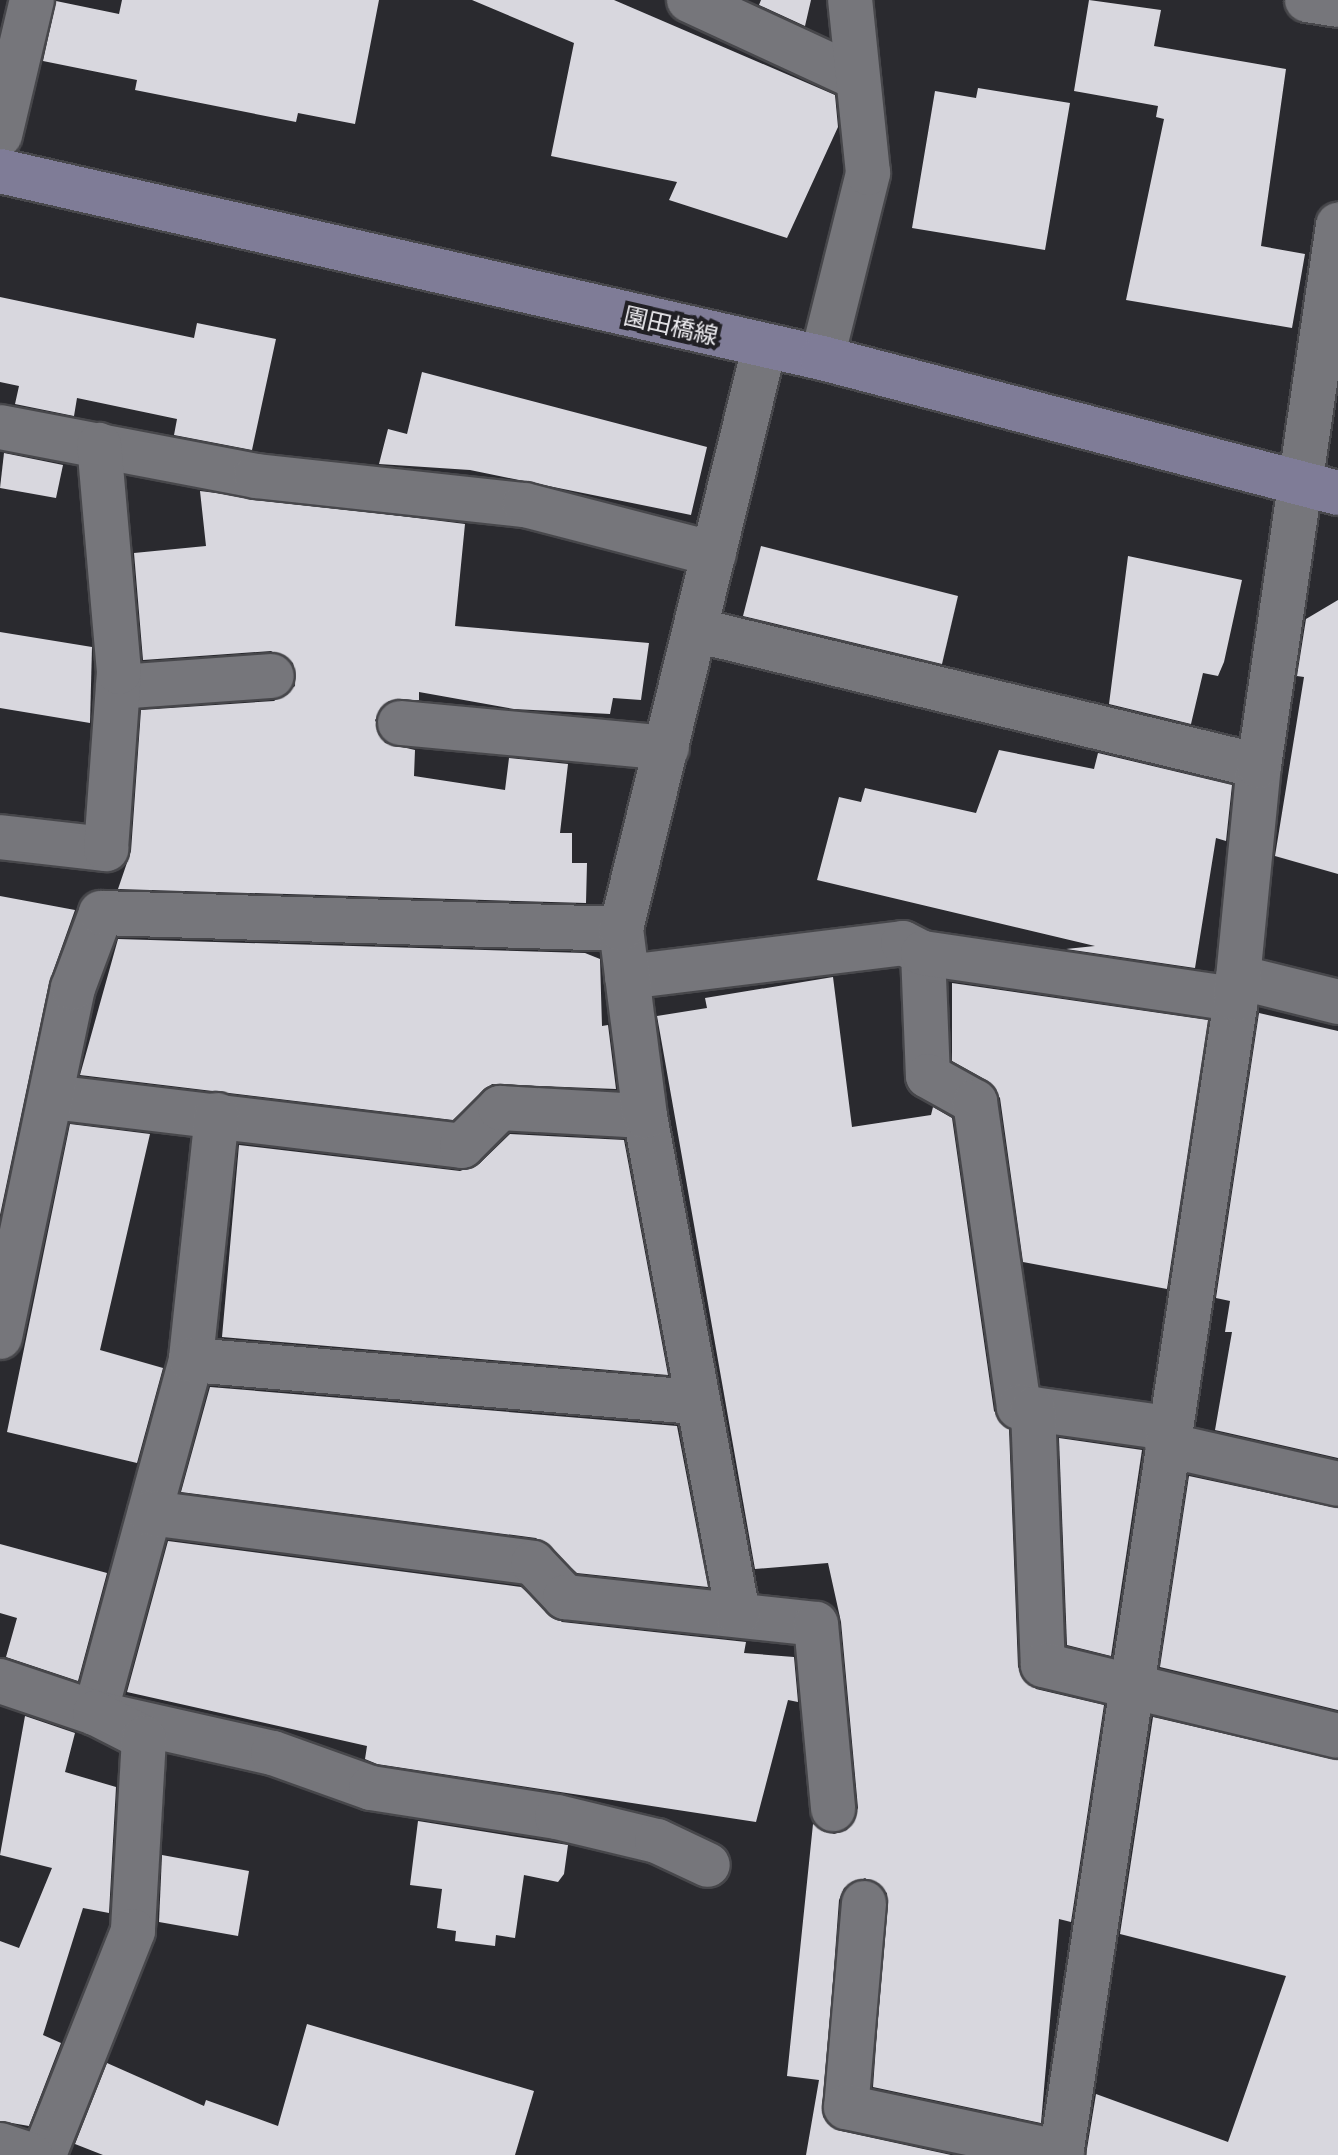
<!DOCTYPE html>
<meta charset="utf-8">
<style>
body{margin:0}
#map{position:relative;width:1338px;height:2155px;overflow:hidden;background:#2a2a2f;font-family:Poppins,"Noto Sans JP",sans-serif}
div>[style]{position:absolute}
.building>*{inset:0;background:#d8d7de}
.roads{filter:drop-shadow(2px 0 #47474b) drop-shadow(-2px 0 #47474b) drop-shadow(0 2px #47474b) drop-shadow(0 -2px #47474b)}
.street>*{height:44px;margin:-22px;padding:0 22px;transform-origin:22px;border-radius:22px;background:#76767b}
.secondary>*{height:44px;margin:-22px;padding:0 22px;transform-origin:22px;border-radius:22px;background:#7f7c97}
span{translate:-50% -50%;white-space:nowrap;text-align:center;line-height:1.15;-webkit-text-stroke:8px #212025;paint-order:stroke}
.street-label{font-size:24px;color:#edecf0}
</style>
<div id="map">
<div class="building">
<i style="clip-path:polygon(122px 0,379px 0,355px 124px,298px 113px,296px 122px,135px 90px,137px 80px,43px 61px,56px 1px,119px 14px)"></i>
<i style="clip-path:polygon(472px 0,614px 0,835px 95px,838px 127px,787px 238px,669px 200px,677px 182px,551px 156px,574px 43px)"></i>
<i style="clip-path:polygon(761px 0,811px 0,805px 26px,759px 5px)"></i>
<i style="clip-path:polygon(1089px 0,1161px 10px,1154px 46px,1286px 69px,1261px 246px,1305px 254px,1292px 328px,1126px 300px,1164px 119px,1156px 117px,1158px 106px,1074px 91px)"></i>
<i style="clip-path:polygon(978px 88px,1070px 103px,1045px 250px,912px 228px,935px 91px,976px 98px)"></i>
<i style="clip-path:polygon(0 297px,194px 338px,197px 323px,276px 339px,252px 450px,174px 435px,177px 419px,77px 398px,74px 416px,15px 404px,19px 386px,0 382px)"></i>
<i style="clip-path:polygon(422px 372px,707px 447px,691px 515px,470px 470px,379px 464px,388px 429px,407px 434px)"></i>
<i style="clip-path:polygon(4px 453px,63px 465px,56px 498px,0 488px)"></i>
<i style="clip-path:polygon(200px 491px,465px 524px,455px 626px,649px 643px,641px 700px,613px 698px,610px 714px,514px 709px,419px 692px,419px 700px,389px 701px,375px 720px,385px 743px,415px 750px,414px 776px,505px 790px,509px 758px,568px 764px,560px 833px,572px 833px,572px 863px,587px 863px,586px 903px,118px 889px,131px 851px,141px 710px,274px 701px,295px 686px,293px 663px,271px 651px,143px 660px,134px 553px,206px 546px)"></i>
<i style="clip-path:polygon(761px 546px,958px 596px,942px 664px,743px 616px)"></i>
<i style="clip-path:polygon(1128px 556px,1242px 580px,1224px 662px,1218px 676px,1203px 673px,1191px 724px,1109px 704px)"></i>
<i style="clip-path:polygon(1338px 600px,1338px 874px,1275px 856px,1304px 677px,1297px 676px,1306px 619px)"></i>
<i style="clip-path:polygon(0 632px,92px 647px,90px 723px,0 708px)"></i>
<i style="clip-path:polygon(999px 750px,1094px 769px,1098px 753px,1232px 785px,1226px 841px,1216px 838px,1195px 968px,1066px 949px,1095px 946px,817px 880px,839px 797px,861px 802px,865px 788px,976px 813px)"></i>
<i style="clip-path:polygon(0 896px,75px 910px,49px 983px,0 1215px)"></i>
<i style="clip-path:polygon(118px 939px,585px 953px,600px 959px,602px 1026px,608px 1025px,616px 1089px,492px 1084px,453px 1120px,80px 1075px)"></i>
<i style="clip-path:polygon(833px 977px,852px 1127px,931px 1115px,933px 1107px,952px 1118px,994px 1411px,1009px 1429px,1018px 1667px,1036px 1689px,1104px 1705px,1071px 1922px,1059px 1919px,1041px 2123px,873px 2087px,887px 1893px,865px 1878px,844px 1888px,839px 1900px,823px 2117px,841px 2131px,951px 2155px,806px 2155px,819px 2080px,787px 2076px,813px 1824px,834px 1834px,847px 1830px,858px 1808px,841px 1622px,828px 1563px,755px 1569px,657px 1016px,707px 1008px,705px 998px)"></i>
<i style="clip-path:polygon(952px 983px,1208px 1020px,1167px 1289px,1023px 1262px,1000px 1098px,988px 1081px,952px 1061px)"></i>
<i style="clip-path:polygon(1259px 1013px,1338px 1031px,1338px 1458px,1215px 1430px,1232px 1332px,1225px 1332px,1230px 1301px,1216px 1298px)"></i>
<i style="clip-path:polygon(70px 1124px,150px 1134px,100px 1350px,163px 1368px,137px 1463px,7px 1432px)"></i>
<i style="clip-path:polygon(510px 1134px,624px 1140px,668px 1375px,222px 1337px,239px 1145px,460px 1171px,479px 1164px)"></i>
<i style="clip-path:polygon(210px 1387px,677px 1426px,708px 1587px,577px 1573px,536px 1538px,181px 1492px)"></i>
<i style="clip-path:polygon(1059px 1438px,1142px 1450px,1111px 1656px,1067px 1645px)"></i>
<i style="clip-path:polygon(1189px 1476px,1338px 1508px,1338px 1710px,1160px 1667px)"></i>
<i style="clip-path:polygon(168px 1541px,521px 1587px,562px 1622px,746px 1642px,744px 1653px,794px 1657px,798px 1702px,788px 1700px,756px 1822px,377px 1764px,365px 1759px,367px 1746px,127px 1692px)"></i>
<i style="clip-path:polygon(0 1544px,107px 1573px,78px 1681px,6px 1657px,17px 1618px,0 1613px)"></i>
<i style="clip-path:polygon(25px 1716px,75px 1733px,65px 1772px,116px 1787px,109px 1913px,83px 1908px,43px 2035px,61px 2043px,29px 2126px,0 2121px,0 1941px,19px 1948px,52px 1868px,0 1855px)"></i>
<i style="clip-path:polygon(1153px 1717px,1338px 1760px,1338px 2155px,1086px 2155px,1096px 2094px,1228px 2142px,1286px 1976px,1120px 1934px)"></i>
<i style="clip-path:polygon(418px 1821px,568px 1845px,564px 1874px,558px 1882px,524px 1875px,515px 1938px,496px 1935px,495px 1946px,455px 1941px,456px 1931px,437px 1928px,442px 1889px,410px 1885px)"></i>
<i style="clip-path:polygon(162px 1855px,249px 1871px,238px 1936px,159px 1922px)"></i>
<i style="clip-path:polygon(307px 2024px,534px 2091px,515px 2155px,103px 2155px,75px 2144px,107px 2063px,204px 2106px,206px 2100px,278px 2126px)"></i>
</div>
<div class="roads">
<div class="street">
<i style="left:689px;top:0;width:184px;rotate:24.8deg"></i>
<i style="left:1307px;top:0;width:31px;rotate:9deg"></i>
<i style="left:0;top:135px;width:139px;rotate:-76.7deg"></i>
<i style="left:822px;top:358px;width:191px;rotate:-76deg"></i>
<i style="left:868px;top:173px;width:174px;rotate:-95.9deg"></i>
<i style="left:0;top:427px;width:261px;rotate:10.8deg"></i>
<i style="left:256px;top:476px;width:271px;rotate:6.2deg"></i>
<i style="left:525px;top:505px;width:195px;rotate:14.5deg"></i>
<i style="left:695px;top:630px;width:580px;rotate:13.56deg"></i>
<i style="left:118px;top:687px;width:154px;rotate:-4.1deg"></i>
<i style="left:400px;top:723px;width:268px;rotate:5.3deg"></i>
<i style="left:0;top:837px;width:107px;rotate:6.5deg"></i>
<i style="left:106px;top:849px;width:177px;rotate:-85.8deg"></i>
<i style="left:119px;top:672px;width:228px;rotate:-95deg"></i>
<i style="left:923px;top:953px;width:123px;rotate:87.7deg"></i>
<i style="left:928px;top:1076px;width:54px;rotate:29deg"></i>
<i style="left:975px;top:1102px;width:308px;rotate:81.8deg"></i>
<i style="left:1019px;top:1407px;width:150px;rotate:8deg"></i>
<i style="left:627px;top:977px;width:278px;rotate:-7deg"></i>
<i style="left:903px;top:943px;width:22px;rotate:27deg"></i>
<i style="left:923px;top:953px;width:316px;rotate:8.4deg"></i>
<i style="left:1238px;top:977px;width:103px;rotate:14deg"></i>
<i style="left:52px;top:1097px;width:413px;rotate:6.8deg"></i>
<i style="left:462px;top:1146px;width:54px;rotate:-45deg"></i>
<i style="left:500px;top:1108px;width:145px;rotate:3.2deg"></i>
<i style="left:217px;top:1115px;width:246px;rotate:96.1deg"></i>
<i style="left:191px;top:1360px;width:366px;rotate:105.2deg"></i>
<i style="left:95px;top:1713px;width:182px;rotate:12.7deg"></i>
<i style="left:273px;top:1753px;width:104px;rotate:19.7deg"></i>
<i style="left:371px;top:1788px;width:188px;rotate:8.9deg"></i>
<i style="left:557px;top:1817px;width:103px;rotate:13.5deg"></i>
<i style="left:657px;top:1841px;width:56px;rotate:25.2deg"></i>
<i style="left:0;top:1337px;width:357px;rotate:-78.2deg"></i>
<i style="left:73px;top:988px;width:80px;rotate:-69.5deg"></i>
<i style="left:101px;top:913px;width:520px;rotate:1.76deg"></i>
<i style="left:191px;top:1360px;width:506px;rotate:4.76deg"></i>
<i style="left:1033px;top:1409px;width:256px;rotate:87.8deg"></i>
<i style="left:1043px;top:1665px;width:303px;rotate:13.5deg"></i>
<i style="left:1167px;top:1445px;width:175px;rotate:12.8deg"></i>
<i style="left:150px;top:1513px;width:386px;rotate:7.4deg"></i>
<i style="left:533px;top:1563px;width:47px;rotate:46.7deg"></i>
<i style="left:565px;top:1597px;width:252px;rotate:6.1deg"></i>
<i style="left:816px;top:1624px;width:186px;rotate:84.7deg"></i>
<i style="left:738px;top:1614px;width:507px;rotate:-100.58deg"></i>
<i style="left:645px;top:1116px;width:189px;rotate:-97.3deg"></i>
<i style="left:621px;top:929px;width:598px;rotate:-76.17deg"></i>
<i style="left:0;top:1681px;width:100px;rotate:18.6deg"></i>
<i style="left:95px;top:1713px;width:55px;rotate:27deg"></i>
<i style="left:144px;top:1738px;width:193px;rotate:93.3deg"></i>
<i style="left:133px;top:1931px;width:241px;rotate:111.7deg"></i>
<i style="left:864px;top:1903px;width:205px;rotate:95deg"></i>
<i style="left:846px;top:2107px;width:221px;rotate:12deg"></i>
<i style="left:0;top:2145px;width:32px;rotate:18deg"></i>
<i style="left:1061px;top:2155px;width:1169px;rotate:-81.39deg"></i>
<i style="left:1236px;top:999px;width:234px;rotate:-84.4deg"></i>
<i style="left:1259px;top:766px;width:547px;rotate:-81.69deg"></i>
</div>
<div class="secondary">
<i style="left:0;top:171px;width:843px;rotate:12.82deg"></i>
<i style="left:822px;top:358px;width:533px;rotate:14.66deg"></i>
</div>
</div>
<div class="street-label">
<span style="left:671px;top:326px;rotate:13deg">園田橋線</span>
</div>
</div>
